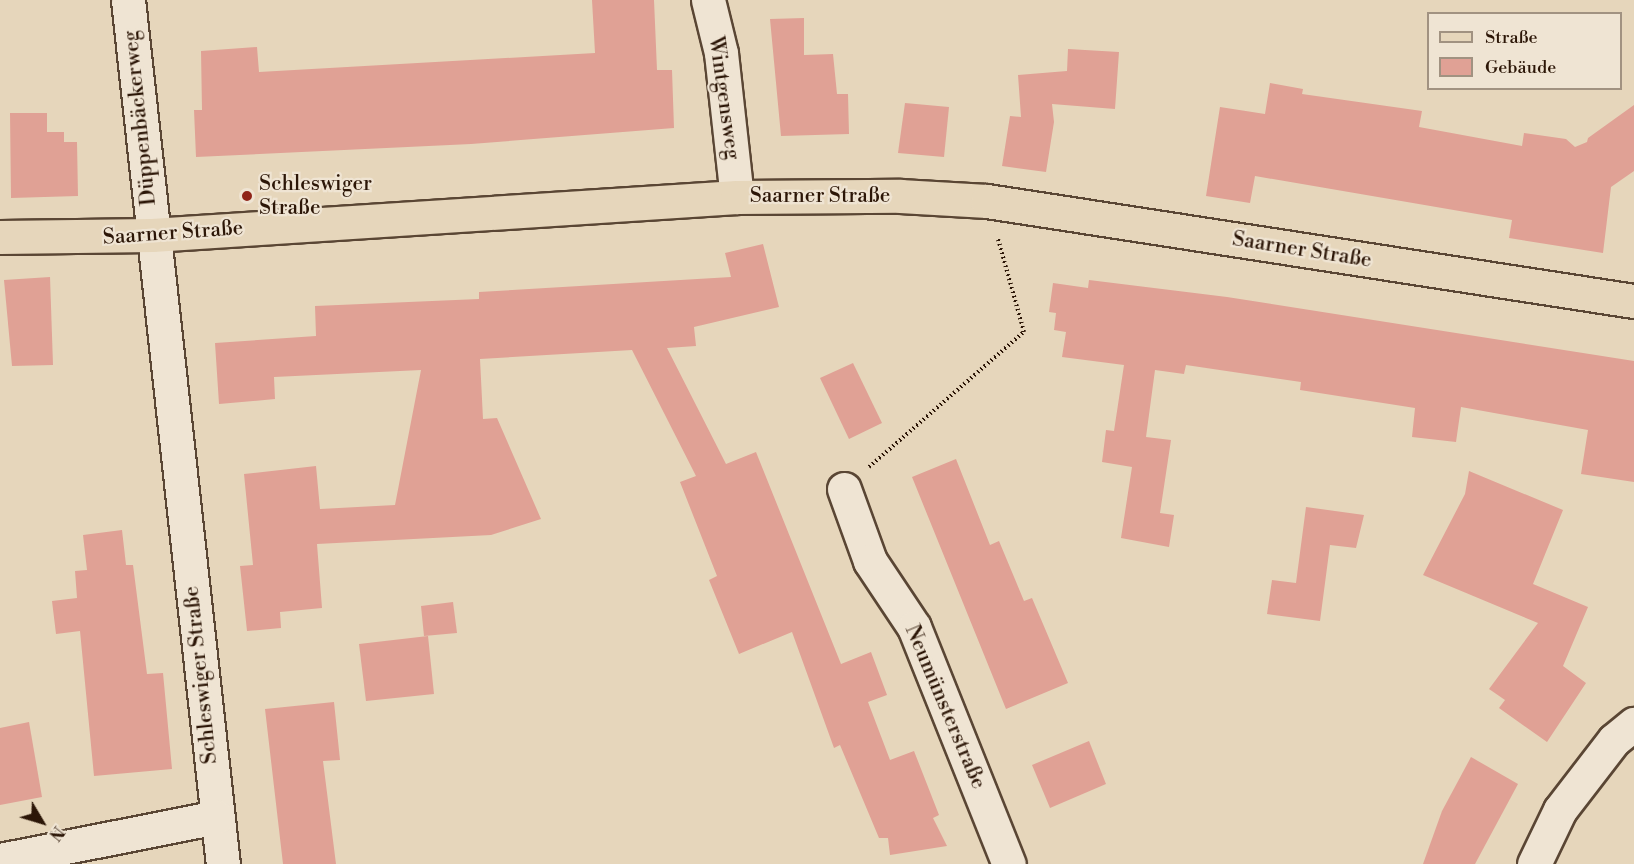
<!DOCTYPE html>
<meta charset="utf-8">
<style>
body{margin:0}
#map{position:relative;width:1634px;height:864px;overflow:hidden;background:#e6d6bb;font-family:"Libre Bodoni",serif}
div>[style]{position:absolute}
.building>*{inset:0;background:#e0a195}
.path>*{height:4px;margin-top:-2px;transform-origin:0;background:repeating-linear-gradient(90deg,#2c1607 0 1.5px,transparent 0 4.5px)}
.roads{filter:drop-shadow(2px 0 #5a4634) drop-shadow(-2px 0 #5a4634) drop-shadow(0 2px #5a4634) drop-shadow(0 -2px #5a4634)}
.minor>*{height:33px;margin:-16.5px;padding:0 16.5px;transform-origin:16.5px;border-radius:16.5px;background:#efe4d3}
.major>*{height:33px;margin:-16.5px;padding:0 16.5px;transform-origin:16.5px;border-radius:16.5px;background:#e6d6bb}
.dots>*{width:16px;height:16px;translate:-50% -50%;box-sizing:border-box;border:3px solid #efe4d3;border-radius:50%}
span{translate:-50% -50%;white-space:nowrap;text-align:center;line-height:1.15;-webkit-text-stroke:4.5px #efe4d3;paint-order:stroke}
.street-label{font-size:21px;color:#2c1607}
.poi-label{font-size:21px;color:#2c1607}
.left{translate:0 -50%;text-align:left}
.legend{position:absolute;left:1427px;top:12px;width:195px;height:78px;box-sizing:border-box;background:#efe4d3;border:2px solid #a19281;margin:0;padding:8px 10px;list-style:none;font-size:18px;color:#2c1607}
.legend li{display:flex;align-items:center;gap:12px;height:30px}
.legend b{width:30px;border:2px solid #a19281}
.north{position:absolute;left:12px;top:792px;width:60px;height:60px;-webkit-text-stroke:4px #efe4d3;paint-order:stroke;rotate:128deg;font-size:16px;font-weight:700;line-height:24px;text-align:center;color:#2c1607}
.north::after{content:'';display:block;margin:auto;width:21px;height:27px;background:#2c1607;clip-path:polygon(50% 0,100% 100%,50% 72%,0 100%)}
</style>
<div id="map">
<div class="building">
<i style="clip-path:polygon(592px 0,654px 0,657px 70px,672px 70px,674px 128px,471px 144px,196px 157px,194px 110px,202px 110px,201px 51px,257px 47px,259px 72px,595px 53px)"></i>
<i style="clip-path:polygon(804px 18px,804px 55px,833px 54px,837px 94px,848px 94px,849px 134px,781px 136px,770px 19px)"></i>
<i style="clip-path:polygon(1068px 49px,1119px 52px,1115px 109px,1052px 104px,1054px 122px,1046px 172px,1002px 166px,1010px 116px,1021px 117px,1018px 75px,1067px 71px)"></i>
<i style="clip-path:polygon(1270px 83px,1303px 89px,1302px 94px,1422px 111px,1419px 127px,1522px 146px,1524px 133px,1566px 139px,1575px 147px,1587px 142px,1588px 138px,1634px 105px,1634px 171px,1611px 187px,1603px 253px,1509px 238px,1512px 220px,1255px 176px,1250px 203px,1206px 196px,1220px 107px,1265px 114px)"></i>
<i style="clip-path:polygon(905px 103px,949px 107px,944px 157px,898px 153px)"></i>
<i style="clip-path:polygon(10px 113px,47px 113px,47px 132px,64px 132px,64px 142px,77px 142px,78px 196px,11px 198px)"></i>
<i style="clip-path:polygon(763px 244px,779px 307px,694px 327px,696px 346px,667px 348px,726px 464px,756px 452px,841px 664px,871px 652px,887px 695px,868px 702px,890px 760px,914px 751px,939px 815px,933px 818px,947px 846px,890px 855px,888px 838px,879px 838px,840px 745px,834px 748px,792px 632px,739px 654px,709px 580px,717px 576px,680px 482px,696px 476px,632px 350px,480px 359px,483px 419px,497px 418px,541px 519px,491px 535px,317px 544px,322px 608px,280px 612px,281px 628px,247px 631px,240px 566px,253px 565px,244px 474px,316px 466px,320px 509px,395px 505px,421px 370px,274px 377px,275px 399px,219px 404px,215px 343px,316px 336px,315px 306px,479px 299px,479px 292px,731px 277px,725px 253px)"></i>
<i style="clip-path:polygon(50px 277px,53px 365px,12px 366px,4px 280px)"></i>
<i style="clip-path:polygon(1089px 280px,1227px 297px,1634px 361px,1634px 482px,1581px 474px,1588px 430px,1461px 407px,1456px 442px,1412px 437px,1415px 408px,1300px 390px,1301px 382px,1186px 365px,1184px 374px,1155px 370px,1146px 437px,1171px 440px,1160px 513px,1174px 515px,1169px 547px,1121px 538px,1132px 467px,1102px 462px,1106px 430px,1114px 431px,1124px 365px,1062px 357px,1066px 332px,1054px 330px,1056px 313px,1049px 312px,1053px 283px,1088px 288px)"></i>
<i style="clip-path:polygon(853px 363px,882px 423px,849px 439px,820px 378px)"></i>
<i style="clip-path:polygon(956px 459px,990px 545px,999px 541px,1024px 601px,1032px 598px,1068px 683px,1006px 709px,912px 477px)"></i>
<i style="clip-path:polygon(1469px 471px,1563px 510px,1533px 584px,1588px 607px,1563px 666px,1586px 683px,1547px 742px,1499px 708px,1505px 700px,1489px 689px,1538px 623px,1423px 575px,1465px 494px)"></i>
<i style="clip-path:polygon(1306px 507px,1364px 515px,1356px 548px,1330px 545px,1320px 621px,1267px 614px,1272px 580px,1296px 583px)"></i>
<i style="clip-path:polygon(122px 530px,126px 565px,133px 565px,147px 674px,163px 673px,172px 769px,94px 776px,80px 631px,56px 634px,52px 601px,77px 598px,75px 571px,87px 570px,83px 535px)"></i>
<i style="clip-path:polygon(453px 602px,457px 633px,424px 636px,421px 606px)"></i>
<i style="clip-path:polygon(428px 636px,434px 694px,366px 701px,359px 644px)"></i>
<i style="clip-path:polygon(334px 702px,340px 760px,323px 761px,336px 864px,283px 864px,265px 709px)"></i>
<i style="clip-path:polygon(29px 722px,42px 797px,0 805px,0 728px)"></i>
<i style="clip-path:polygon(1089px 741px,1106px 784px,1050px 808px,1032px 765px)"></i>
<i style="clip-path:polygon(1471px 757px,1518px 784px,1475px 864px,1423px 864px,1442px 811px)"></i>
</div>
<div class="path">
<i style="left:869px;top:467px;width:206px;rotate:-41.1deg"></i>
<i style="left:1024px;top:332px;width:97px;rotate:-105.6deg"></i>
</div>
<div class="roads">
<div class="minor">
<i style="left:128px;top:0;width:869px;rotate:83.73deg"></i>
<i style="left:708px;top:0;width:55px;rotate:76.2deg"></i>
<i style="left:721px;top:53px;width:145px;rotate:83.7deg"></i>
<i style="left:844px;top:489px;width:77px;rotate:70.1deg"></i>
<i style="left:870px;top:561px;width:79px;rotate:56.3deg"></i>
<i style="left:914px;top:627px;width:255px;rotate:68.2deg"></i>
<i style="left:0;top:860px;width:221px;rotate:-11.2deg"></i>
<i style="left:1534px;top:864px;width:60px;rotate:-64.3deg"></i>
<i style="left:1560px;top:810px;width:88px;rotate:-52.4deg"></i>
<i style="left:1614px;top:740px;width:26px;rotate:-39deg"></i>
</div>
<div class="major">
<i style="left:0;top:237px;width:152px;rotate:-0.8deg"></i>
<i style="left:152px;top:235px;width:586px;rotate:-3.72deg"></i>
<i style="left:737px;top:197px;width:163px;rotate:-0.4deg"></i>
<i style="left:900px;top:196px;width:87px;rotate:3.3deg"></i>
<i style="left:987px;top:201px;width:655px;rotate:8.79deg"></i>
</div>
</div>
<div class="dots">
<i style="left:247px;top:196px;background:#8f2418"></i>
</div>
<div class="street-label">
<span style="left:724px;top:98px;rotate:82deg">Wintgensweg</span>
<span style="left:140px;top:118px;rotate:-96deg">Düppenbäckerweg</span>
<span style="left:820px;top:196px">Saarner Straße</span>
<span style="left:173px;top:233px;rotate:-4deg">Saarner Straße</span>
<span style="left:1302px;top:250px;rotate:9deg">Saarner Straße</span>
<span style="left:201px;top:675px;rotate:-96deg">Schleswiger Straße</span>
<span style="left:945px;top:707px;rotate:67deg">Neumünsterstraße</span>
</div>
<div class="poi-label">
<span class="left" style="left:259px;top:196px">Schleswiger<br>Straße</span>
</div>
<ul class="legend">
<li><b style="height:8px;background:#e6d6bb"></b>Straße</li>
<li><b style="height:16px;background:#e0a195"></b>Gebäude</li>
</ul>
<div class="north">N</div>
</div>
